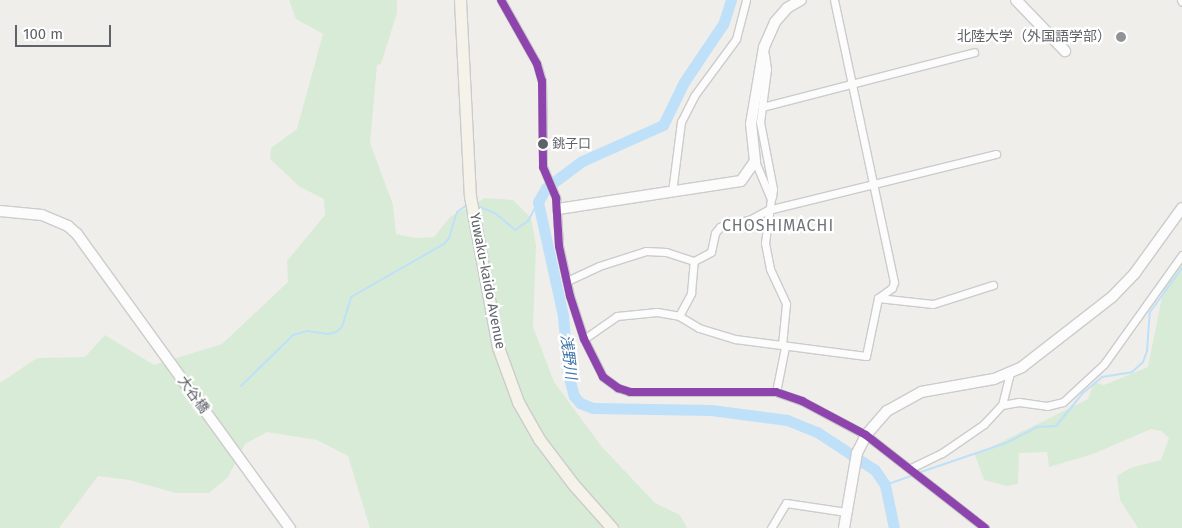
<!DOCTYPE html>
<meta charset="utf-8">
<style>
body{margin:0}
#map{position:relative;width:1182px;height:528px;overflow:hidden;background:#efeeea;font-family:"Fira Sans","Noto Sans JP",sans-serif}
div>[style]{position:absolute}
.green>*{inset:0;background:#d8ebd6}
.stream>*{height:2px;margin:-1px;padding:0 1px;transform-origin:1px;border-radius:1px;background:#bfe0f9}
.river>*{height:11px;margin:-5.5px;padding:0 5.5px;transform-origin:5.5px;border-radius:5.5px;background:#bfe0f9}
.roads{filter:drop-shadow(1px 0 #cbcccc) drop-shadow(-1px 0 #cbcccc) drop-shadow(0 1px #cbcccc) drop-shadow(0 -1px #cbcccc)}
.street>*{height:7px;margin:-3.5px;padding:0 3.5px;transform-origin:3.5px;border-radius:3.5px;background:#fdfcfc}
.secondary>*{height:10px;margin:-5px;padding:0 5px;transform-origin:5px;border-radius:5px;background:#fdfcfc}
.primary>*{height:11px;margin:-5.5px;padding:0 5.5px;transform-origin:5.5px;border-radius:5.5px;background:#f4f2e9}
.bus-1>*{height:8px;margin:-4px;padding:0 4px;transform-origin:4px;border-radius:4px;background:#8e44ad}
.dots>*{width:14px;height:14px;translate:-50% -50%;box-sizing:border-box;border:2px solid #fff;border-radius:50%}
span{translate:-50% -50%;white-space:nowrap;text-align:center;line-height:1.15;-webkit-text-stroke:4.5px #fff;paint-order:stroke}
.bus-label{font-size:13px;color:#5f6368}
.left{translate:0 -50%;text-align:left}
.poi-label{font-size:14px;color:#5f6368}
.right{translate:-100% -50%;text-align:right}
.street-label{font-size:14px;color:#5f6368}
.water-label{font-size:15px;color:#4174aa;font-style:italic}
.quarter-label{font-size:16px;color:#70757a;letter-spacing:1px}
.scale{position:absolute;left:15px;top:25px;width:96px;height:22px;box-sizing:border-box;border:2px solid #5f6368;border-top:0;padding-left:6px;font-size:15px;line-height:18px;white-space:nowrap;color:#5f6368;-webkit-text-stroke:4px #fff;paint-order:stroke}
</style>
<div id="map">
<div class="green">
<i style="clip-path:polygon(289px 0,397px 0,397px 13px,381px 64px,377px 65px,370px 143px,393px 205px,396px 234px,415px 238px,434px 237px,450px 217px,485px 198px,513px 200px,531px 218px,536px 245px,533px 327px,554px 382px,602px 447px,655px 503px,680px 515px,687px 528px,370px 528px,348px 456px,317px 440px,267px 432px,245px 444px,228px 477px,209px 493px,176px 493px,129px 480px,98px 476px,59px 528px,0 528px,0 383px,37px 358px,85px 357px,105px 335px,154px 365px,222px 344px,288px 282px,287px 261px,325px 215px,324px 199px,300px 187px,270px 159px,271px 148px,297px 129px,323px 34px,296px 19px)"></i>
<i style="clip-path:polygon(1182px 264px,1182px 528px,1138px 528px,1120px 500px,1117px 476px,1130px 468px,1161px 460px,1169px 438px,1161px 431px,1151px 429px,1093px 454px,1049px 467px,1047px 452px,1019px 453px,1018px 484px,1007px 486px,984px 480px,975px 455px,1088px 399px,1094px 382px,1104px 385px,1148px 367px,1165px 282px)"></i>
</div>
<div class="stream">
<i style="left:477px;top:206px;width:19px;rotate:21deg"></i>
<i style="left:495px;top:213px;width:26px;rotate:40deg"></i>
<i style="left:515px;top:230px;width:16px;rotate:-35deg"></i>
<i style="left:528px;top:221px;width:21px;rotate:-62deg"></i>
<i style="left:241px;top:386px;width:73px;rotate:-44.4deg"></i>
<i style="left:293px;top:335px;width:15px;rotate:-16deg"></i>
<i style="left:307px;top:331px;width:21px;rotate:8deg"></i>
<i style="left:328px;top:334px;width:8px;rotate:-14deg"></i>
<i style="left:336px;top:332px;width:8px;rotate:-40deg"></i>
<i style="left:342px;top:327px;width:31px;rotate:-73deg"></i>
<i style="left:351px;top:297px;width:107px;rotate:-29.7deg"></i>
<i style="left:444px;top:244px;width:8px;rotate:-50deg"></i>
<i style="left:449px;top:238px;width:27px;rotate:-73deg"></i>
<i style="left:457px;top:212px;width:12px;rotate:-35deg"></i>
<i style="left:918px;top:473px;width:93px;rotate:-18.8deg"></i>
<i style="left:1006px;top:443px;width:35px;rotate:-27deg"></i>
<i style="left:1037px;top:427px;width:19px;rotate:-3deg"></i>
<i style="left:1056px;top:426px;width:43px;rotate:-50.7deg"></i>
<i style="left:1083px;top:393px;width:25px;rotate:-40deg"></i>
<i style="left:1102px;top:377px;width:30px;rotate:-9deg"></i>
<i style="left:1132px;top:372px;width:15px;rotate:-42deg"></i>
<i style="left:1143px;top:362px;width:12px;rotate:-70deg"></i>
<i style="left:1147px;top:351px;width:39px;rotate:-86deg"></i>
<i style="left:1150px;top:312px;width:54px;rotate:-54deg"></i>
<i style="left:885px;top:485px;width:31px;rotate:-19deg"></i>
</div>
<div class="river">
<i style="left:731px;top:0;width:25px;rotate:108deg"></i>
<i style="left:723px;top:24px;width:70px;rotate:123.9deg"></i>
<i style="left:684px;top:82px;width:48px;rotate:116deg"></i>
<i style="left:663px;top:125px;width:89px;rotate:156deg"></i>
<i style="left:582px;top:161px;width:45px;rotate:143.1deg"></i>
<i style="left:546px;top:188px;width:16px;rotate:120deg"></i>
<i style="left:538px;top:202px;width:117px;rotate:77.6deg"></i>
<i style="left:563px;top:316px;width:58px;rotate:85.1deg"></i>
<i style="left:568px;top:374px;width:23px;rotate:75deg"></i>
<i style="left:574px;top:396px;width:9px;rotate:49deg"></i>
<i style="left:580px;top:403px;width:14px;rotate:21deg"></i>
<i style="left:593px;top:408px;width:118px;rotate:1deg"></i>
<i style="left:711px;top:410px;width:77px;rotate:7.5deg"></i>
<i style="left:787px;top:420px;width:32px;rotate:22deg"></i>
<i style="left:817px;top:432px;width:69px;rotate:33.2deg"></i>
<i style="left:875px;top:470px;width:18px;rotate:56deg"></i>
<i style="left:885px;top:485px;width:44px;rotate:78.2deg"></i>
</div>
<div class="roads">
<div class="street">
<i style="left:501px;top:0;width:73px;rotate:60.6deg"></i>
<i style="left:537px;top:64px;width:18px;rotate:74deg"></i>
<i style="left:542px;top:81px;width:86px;rotate:89.3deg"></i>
<i style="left:543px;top:167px;width:34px;rotate:67deg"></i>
<i style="left:556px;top:198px;width:48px;rotate:86.4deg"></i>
<i style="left:559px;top:246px;width:51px;rotate:77.6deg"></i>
<i style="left:570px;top:296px;width:45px;rotate:72deg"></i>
<i style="left:584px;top:339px;width:42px;rotate:63.4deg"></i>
<i style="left:603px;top:377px;width:19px;rotate:36deg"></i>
<i style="left:618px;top:388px;width:13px;rotate:18deg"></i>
<i style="left:630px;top:392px;width:146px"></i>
<i style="left:776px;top:392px;width:28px;rotate:19deg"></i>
<i style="left:802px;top:401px;width:72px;rotate:28deg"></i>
<i style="left:866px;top:435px;width:151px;rotate:38deg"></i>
<i style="left:1181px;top:0;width:2px;rotate:63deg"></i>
<i style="left:765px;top:55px;width:14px;rotate:82deg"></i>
<i style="left:767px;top:69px;width:53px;rotate:97.5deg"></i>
<i style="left:760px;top:122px;width:68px;rotate:79deg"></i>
<i style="left:773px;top:189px;width:8px;rotate:97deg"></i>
<i style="left:762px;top:107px;width:219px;rotate:-14.5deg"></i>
<i style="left:755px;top:161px;width:41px;rotate:67.2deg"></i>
<i style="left:771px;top:199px;width:44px;rotate:97.8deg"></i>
<i style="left:765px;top:243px;width:26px;rotate:79deg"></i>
<i style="left:770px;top:269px;width:38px;rotate:65deg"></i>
<i style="left:786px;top:304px;width:41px;rotate:95.6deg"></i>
<i style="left:672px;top:192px;width:71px;rotate:-82.7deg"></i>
<i style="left:681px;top:122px;width:29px;rotate:-63deg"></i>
<i style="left:694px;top:96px;width:71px;rotate:-53.6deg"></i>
<i style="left:736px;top:39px;width:40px;rotate:-75.6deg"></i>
<i style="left:567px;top:281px;width:35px;rotate:-25deg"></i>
<i style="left:599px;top:266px;width:49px;rotate:-17.7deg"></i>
<i style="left:646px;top:251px;width:20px;rotate:3deg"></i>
<i style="left:666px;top:252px;width:29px;rotate:18deg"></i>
<i style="left:878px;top:298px;width:55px;rotate:6.2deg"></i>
<i style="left:933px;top:304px;width:63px;rotate:-17.6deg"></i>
<i style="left:679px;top:316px;width:26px;rotate:-62deg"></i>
<i style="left:691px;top:293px;width:32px;rotate:-85deg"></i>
<i style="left:694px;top:261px;width:19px;rotate:-28deg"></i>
<i style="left:711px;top:252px;width:19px;rotate:-78deg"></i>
<i style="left:715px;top:233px;width:8px;rotate:-50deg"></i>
<i style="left:720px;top:227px;width:30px;rotate:-14deg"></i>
<i style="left:749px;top:220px;width:21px;rotate:-28deg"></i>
<i style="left:768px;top:210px;width:235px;rotate:-13.8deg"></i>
<i style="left:584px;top:339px;width:40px;rotate:-34.9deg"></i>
<i style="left:617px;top:316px;width:40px;rotate:-5.7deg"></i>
<i style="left:657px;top:312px;width:22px;rotate:10deg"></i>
<i style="left:679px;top:316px;width:23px;rotate:31deg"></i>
<i style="left:699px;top:328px;width:38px;rotate:17deg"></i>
<i style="left:735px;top:339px;width:132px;rotate:7.4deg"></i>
<i style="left:866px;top:356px;width:59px;rotate:-78.3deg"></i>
<i style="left:878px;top:298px;width:17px;rotate:-36deg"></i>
<i style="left:892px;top:288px;width:6px;rotate:-72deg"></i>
<i style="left:894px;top:282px;width:288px;rotate:-102deg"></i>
<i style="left:776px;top:392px;width:46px;rotate:-78.7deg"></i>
<i style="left:1002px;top:405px;width:17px;rotate:-10deg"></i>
<i style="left:1019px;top:402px;width:28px;rotate:8deg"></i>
<i style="left:1047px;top:406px;width:16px;rotate:-14deg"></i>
<i style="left:1063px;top:402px;width:56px;rotate:-42.8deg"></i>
<i style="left:1104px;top:364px;width:134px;rotate:-54.4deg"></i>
<i style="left:911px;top:468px;width:34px;rotate:-26deg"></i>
<i style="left:942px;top:453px;width:51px;rotate:-34.6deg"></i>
<i style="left:984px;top:424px;width:26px;rotate:-47deg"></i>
<i style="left:1002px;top:405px;width:34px;rotate:-76deg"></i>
<i style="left:771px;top:528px;width:29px;rotate:-59deg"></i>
<i style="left:786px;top:503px;width:61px;rotate:8.5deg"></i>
</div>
<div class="secondary">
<i style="left:1016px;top:0;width:71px;rotate:46.1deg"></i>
<i style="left:558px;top:209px;width:185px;rotate:-8.7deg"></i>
<i style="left:741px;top:181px;width:24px;rotate:-55deg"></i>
<i style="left:755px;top:161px;width:37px;rotate:-96deg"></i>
<i style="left:751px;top:124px;width:78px;rotate:-80.4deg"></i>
<i style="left:764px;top:47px;width:27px;rotate:-66deg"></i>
<i style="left:775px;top:22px;width:18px;rotate:-49deg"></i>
<i style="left:787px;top:8px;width:16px;rotate:-30deg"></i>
<i style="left:0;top:211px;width:42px;rotate:5.4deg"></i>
<i style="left:42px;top:215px;width:28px;rotate:23deg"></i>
<i style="left:68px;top:226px;width:12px;rotate:42deg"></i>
<i style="left:77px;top:234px;width:363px;rotate:54.1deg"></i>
<i style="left:844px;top:528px;width:76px;rotate:-80.2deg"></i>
<i style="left:857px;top:453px;width:20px;rotate:-63deg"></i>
<i style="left:866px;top:435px;width:32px;rotate:-49deg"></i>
<i style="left:887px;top:411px;width:39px;rotate:-29deg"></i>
<i style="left:921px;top:392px;width:74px;rotate:-10.1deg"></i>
<i style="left:994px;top:379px;width:30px;rotate:-23deg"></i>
<i style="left:1022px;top:367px;width:114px;rotate:-37.9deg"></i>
<i style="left:1112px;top:297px;width:33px;rotate:-46deg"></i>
<i style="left:1135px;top:273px;width:80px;rotate:-54.1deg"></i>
</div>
<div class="primary">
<i style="left:460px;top:0;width:196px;rotate:87.1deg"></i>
<i style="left:470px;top:196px;width:154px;rotate:79.5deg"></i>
<i style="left:498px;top:347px;width:59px;rotate:70deg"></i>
<i style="left:518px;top:402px;width:43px;rotate:60.4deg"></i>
<i style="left:539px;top:439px;width:56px;rotate:52.9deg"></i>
<i style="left:573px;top:484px;width:59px;rotate:48.4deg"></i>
</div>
</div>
<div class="bus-1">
<i style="left:501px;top:0;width:73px;rotate:60.6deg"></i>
<i style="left:537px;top:64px;width:18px;rotate:74deg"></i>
<i style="left:542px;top:81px;width:86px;rotate:89.3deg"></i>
<i style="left:543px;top:167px;width:34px;rotate:67deg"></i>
<i style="left:556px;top:198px;width:48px;rotate:86.4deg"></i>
<i style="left:559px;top:246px;width:51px;rotate:77.6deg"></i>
<i style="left:570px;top:296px;width:45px;rotate:72deg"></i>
<i style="left:584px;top:339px;width:42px;rotate:63.4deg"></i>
<i style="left:603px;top:377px;width:19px;rotate:36deg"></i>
<i style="left:618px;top:388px;width:13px;rotate:18deg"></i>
<i style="left:630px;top:392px;width:146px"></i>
<i style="left:776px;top:392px;width:28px;rotate:19deg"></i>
<i style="left:802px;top:401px;width:72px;rotate:28deg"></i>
<i style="left:866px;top:435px;width:151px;rotate:38deg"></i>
</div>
<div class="dots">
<i style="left:1121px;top:37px;background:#919496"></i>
<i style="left:543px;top:144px;background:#5f6368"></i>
</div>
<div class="bus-label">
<span class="left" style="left:552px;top:144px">銚子口</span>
</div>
<div class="poi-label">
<span class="right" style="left:1111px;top:37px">北陸大学（外国語学部）</span>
</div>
<div class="street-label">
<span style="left:487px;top:281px;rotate:79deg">Yuwaku-kaido Avenue</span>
<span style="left:193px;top:395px;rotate:54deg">大谷橋</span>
</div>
<div class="water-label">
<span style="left:568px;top:357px;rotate:83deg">浅野川</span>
</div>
<div class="quarter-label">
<span style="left:778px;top:226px">CHOSHIMACHI</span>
</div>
<div class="scale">100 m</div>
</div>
